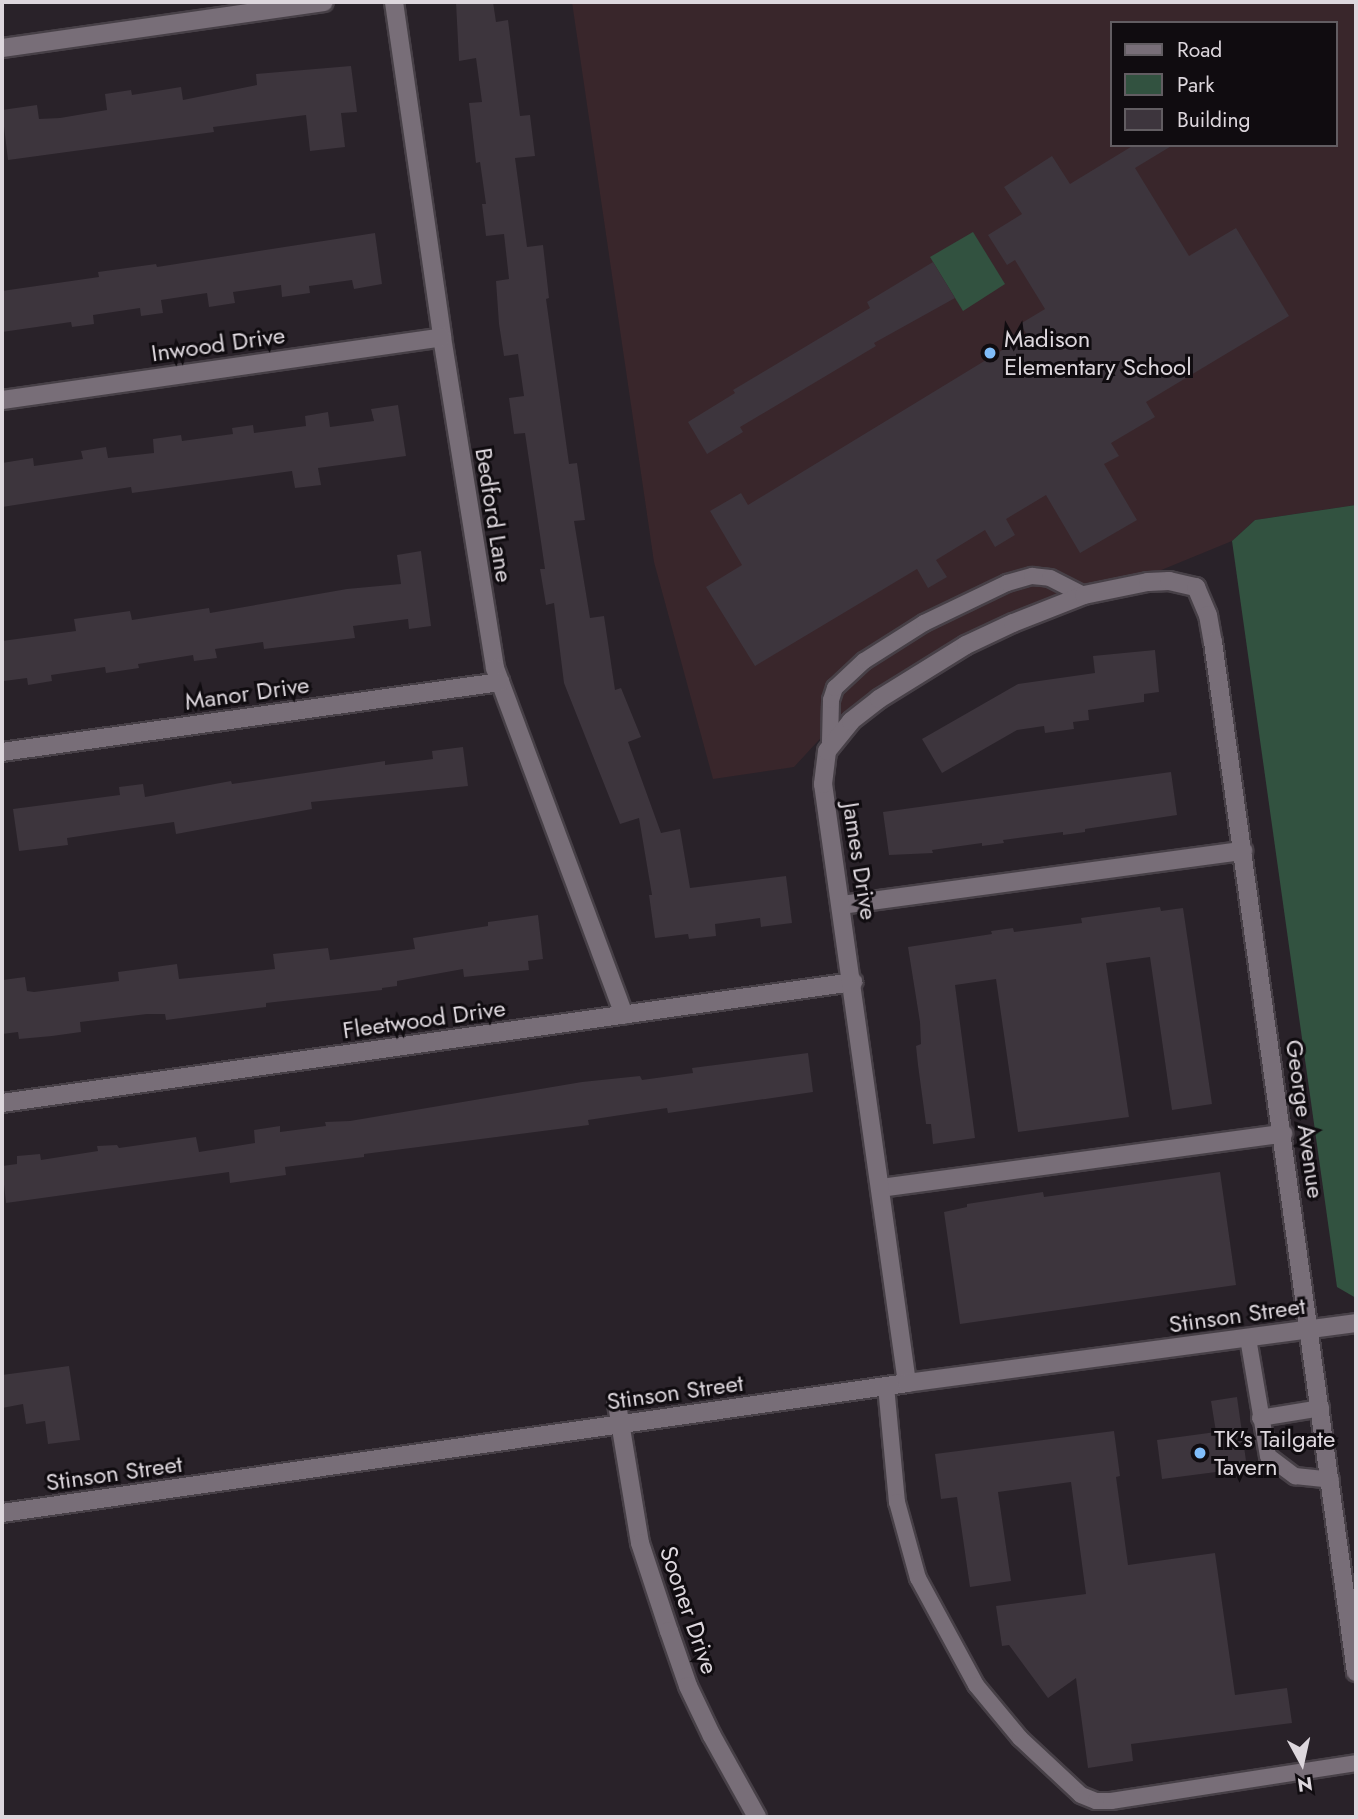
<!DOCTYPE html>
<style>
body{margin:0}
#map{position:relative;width:1358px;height:1819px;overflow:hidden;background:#292229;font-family:Jost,sans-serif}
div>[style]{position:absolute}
.education>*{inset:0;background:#39262b}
.green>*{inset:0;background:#325240}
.building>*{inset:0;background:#3d353d}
.roads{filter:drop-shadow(2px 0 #474047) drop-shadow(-2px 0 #474047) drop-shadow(0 2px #474047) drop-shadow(0 -2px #474047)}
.lane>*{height:16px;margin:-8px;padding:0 8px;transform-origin:8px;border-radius:8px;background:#786e78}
.street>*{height:18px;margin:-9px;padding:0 9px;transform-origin:9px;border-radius:9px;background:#786e78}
.dots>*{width:19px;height:19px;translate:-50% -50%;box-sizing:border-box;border:4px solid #100c10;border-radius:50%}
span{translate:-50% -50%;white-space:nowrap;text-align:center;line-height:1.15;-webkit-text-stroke:6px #100c10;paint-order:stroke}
.poi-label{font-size:24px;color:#ddd7dd}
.left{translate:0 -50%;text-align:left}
.street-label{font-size:24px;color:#ddd7dd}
.frame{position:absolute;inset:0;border:4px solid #ddd7dd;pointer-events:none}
.legend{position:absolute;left:1110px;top:21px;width:228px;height:126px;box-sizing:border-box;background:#100c10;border:2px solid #625d62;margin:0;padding:9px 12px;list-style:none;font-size:21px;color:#ddd7dd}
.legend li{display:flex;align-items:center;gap:14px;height:35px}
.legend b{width:35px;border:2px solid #625d62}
.north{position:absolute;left:1267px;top:1728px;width:70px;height:70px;-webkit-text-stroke:5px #100c10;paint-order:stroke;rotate:172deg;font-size:19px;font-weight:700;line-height:28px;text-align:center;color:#ddd7dd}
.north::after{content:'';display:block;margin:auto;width:24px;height:32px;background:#ddd7dd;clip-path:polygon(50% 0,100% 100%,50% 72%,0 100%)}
</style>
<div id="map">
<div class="education">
<i style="clip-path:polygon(evenodd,572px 2px,1356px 2px,1356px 505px,1255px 520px,1232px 541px,1154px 573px,1015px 611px,897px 674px,843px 714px,794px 767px,713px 779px,654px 562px,572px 2px,1111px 23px,1335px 23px,1335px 145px,1111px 145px,1111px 23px)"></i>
</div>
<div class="green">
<i style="clip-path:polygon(973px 232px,1005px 284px,963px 311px,930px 257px)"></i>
<i style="clip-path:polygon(1356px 505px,1356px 1298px,1337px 1287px,1232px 541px,1255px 520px)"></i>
</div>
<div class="building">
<i style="clip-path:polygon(456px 2px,493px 2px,496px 22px,508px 20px,520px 116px,530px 115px,535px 156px,515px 158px,527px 247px,543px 245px,549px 298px,546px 299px,569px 464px,577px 463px,585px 520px,574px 521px,590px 618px,604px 616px,615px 690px,621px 688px,641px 737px,628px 742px,661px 833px,680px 829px,690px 888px,786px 876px,792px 923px,761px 927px,760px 918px,715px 924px,716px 936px,689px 939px,688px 934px,655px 938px,649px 895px,652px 895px,639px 818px,620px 824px,564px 683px,554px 603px,546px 605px,540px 569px,545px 569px,525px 433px,514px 434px,509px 398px,524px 396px,518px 354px,504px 356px,499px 324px,496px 281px,509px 279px,504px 234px,486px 236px,482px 204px,486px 204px,480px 162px,476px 163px,469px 103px,482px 102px,476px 58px,459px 61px)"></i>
<i style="clip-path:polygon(351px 66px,357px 112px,341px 113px,345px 147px,310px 151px,306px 115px,213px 127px,214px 132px,8px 160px,2px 110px,37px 105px,39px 119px,60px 118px,107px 110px,105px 94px,131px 90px,132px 95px,181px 87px,183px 100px,257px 85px,256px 74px)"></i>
<i style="clip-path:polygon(1134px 145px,1173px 145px,1135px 168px,1189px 256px,1236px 228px,1289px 316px,1146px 402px,1155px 417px,1111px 443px,1119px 456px,1104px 464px,1137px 520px,1080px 553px,1046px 495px,1006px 519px,1015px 535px,995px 547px,985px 530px,936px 560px,947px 577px,928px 588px,917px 569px,755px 666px,706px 587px,742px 565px,710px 511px,741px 493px,748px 505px,1027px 335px,1020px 324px,1045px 309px,1015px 260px,1007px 265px,988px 235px,1022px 214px,1004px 187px,1052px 156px,1070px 184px)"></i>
<i style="clip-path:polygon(375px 233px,382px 284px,354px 289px,352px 280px,309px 286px,310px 293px,282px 297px,281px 285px,233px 292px,235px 303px,209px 307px,207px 293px,161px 300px,163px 313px,141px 316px,140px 308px,93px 315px,94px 324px,72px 327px,71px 322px,2px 332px,2px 291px,99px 277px,98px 272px,156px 264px,157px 267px)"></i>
<i style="clip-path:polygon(933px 262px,955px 298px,874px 343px,876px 346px,740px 427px,743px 432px,707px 454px,688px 422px,735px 393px,733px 390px,870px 308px,867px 302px)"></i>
<i style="clip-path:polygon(398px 405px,406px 456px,318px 468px,321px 485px,295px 488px,292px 471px,132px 493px,131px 487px,2px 507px,2px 463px,33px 458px,34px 466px,83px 459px,81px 451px,106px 447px,108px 458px,154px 453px,153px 439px,181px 435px,182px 441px,233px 434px,232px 428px,253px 425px,254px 433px,306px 426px,305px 416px,328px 412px,330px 427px,374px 421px,371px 409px)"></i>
<i style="clip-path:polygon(421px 551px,431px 626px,409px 629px,408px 619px,353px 626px,355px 638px,264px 649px,263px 642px,215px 649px,217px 658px,194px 661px,193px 655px,138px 664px,139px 668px,106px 673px,105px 667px,51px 675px,52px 681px,28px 685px,27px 678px,4px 681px,2px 641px,76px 631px,74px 619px,130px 611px,132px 620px,209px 608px,210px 613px,347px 589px,401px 584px,397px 555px)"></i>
<i style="clip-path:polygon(1155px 650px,1159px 692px,1144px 694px,1144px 702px,1088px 710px,1089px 720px,1073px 722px,1074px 729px,1045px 733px,1044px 726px,1017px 730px,942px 773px,922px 739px,1018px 684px,1095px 673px,1093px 656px)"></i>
<i style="clip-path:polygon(463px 747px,468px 786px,311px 802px,312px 809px,176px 834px,174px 822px,67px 838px,68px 845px,19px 851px,13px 809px,120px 795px,119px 787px,143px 784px,145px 797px,231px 781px,232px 784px,385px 761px,385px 765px,433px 759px,432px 751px)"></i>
<i style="clip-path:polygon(1171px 772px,1177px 815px,1085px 829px,1085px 832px,1063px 835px,1063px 832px,1003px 840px,1004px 843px,982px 846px,982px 843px,932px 850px,933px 853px,889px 855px,883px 812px)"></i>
<i style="clip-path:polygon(1160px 907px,1161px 911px,1183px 908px,1212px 1104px,1172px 1110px,1150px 957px,1106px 963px,1129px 1117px,1018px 1132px,996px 979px,955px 985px,975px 1138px,933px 1144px,931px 1124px,926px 1124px,918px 1065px,916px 1046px,921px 1044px,920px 1022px,908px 947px,992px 934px,991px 931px,1013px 928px,1014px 932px,1082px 923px,1081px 918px)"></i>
<i style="clip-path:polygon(538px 915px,543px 959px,528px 961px,529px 970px,464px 977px,463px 969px,397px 981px,397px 986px,382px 988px,382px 990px,266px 1003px,266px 1007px,166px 1020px,165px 1014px,147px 1014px,80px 1022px,81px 1032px,52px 1036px,19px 1039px,18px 1032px,2px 1034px,3px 980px,25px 977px,27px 991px,34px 992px,119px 981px,118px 972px,177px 964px,179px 979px,275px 969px,273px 954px,328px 948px,330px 960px,415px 949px,413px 938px,488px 926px,488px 922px)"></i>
<i style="clip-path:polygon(808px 1053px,813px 1092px,668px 1113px,667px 1108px,588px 1120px,589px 1125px,364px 1154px,364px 1157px,285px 1167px,286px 1175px,230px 1183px,229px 1172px,6px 1203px,2px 1166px,17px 1164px,17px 1156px,40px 1154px,41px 1160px,98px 1151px,97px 1146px,117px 1145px,119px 1148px,196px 1137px,199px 1152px,255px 1143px,254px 1130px,280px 1126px,280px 1132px,326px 1126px,325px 1122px,350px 1121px,582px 1082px,640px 1076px,642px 1080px,693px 1073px,692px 1068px)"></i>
<i style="clip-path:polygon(1220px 1172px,1236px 1285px,960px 1324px,944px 1212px,967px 1207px,967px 1204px,1043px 1192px,1044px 1197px)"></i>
<i style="clip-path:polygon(69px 1366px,80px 1440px,48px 1444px,45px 1421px,26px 1424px,23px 1404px,2px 1408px,2px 1375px)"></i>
<i style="clip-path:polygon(1237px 1397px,1247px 1468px,1162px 1479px,1157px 1440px,1216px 1432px,1211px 1401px)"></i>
<i style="clip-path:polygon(1114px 1431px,1120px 1476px,1116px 1477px,1128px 1565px,1215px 1553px,1235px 1695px,1287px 1688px,1292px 1723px,1131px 1744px,1133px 1761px,1088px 1768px,1076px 1678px,1048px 1698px,1009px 1645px,1002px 1646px,996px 1606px,1086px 1594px,1071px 1482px,998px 1492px,1011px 1581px,970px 1587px,957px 1497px,941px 1499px,935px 1454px)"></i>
</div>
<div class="roads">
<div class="lane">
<i style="left:830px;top:742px;width:42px;rotate:-88.6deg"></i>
<i style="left:831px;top:700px;width:13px;rotate:-72deg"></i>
<i style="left:835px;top:688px;width:40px;rotate:-43deg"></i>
<i style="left:864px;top:661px;width:71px;rotate:-32.3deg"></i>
<i style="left:924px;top:623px;width:92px;rotate:-25.7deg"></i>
<i style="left:1007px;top:583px;width:26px;rotate:-16deg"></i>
<i style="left:1032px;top:576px;width:18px;rotate:6deg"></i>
<i style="left:1050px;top:578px;width:38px;rotate:27deg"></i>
<i style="left:1248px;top:1338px;width:120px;rotate:80.4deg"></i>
<i style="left:1268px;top:1456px;width:34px;rotate:37deg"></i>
<i style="left:1295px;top:1476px;width:36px;rotate:6deg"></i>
<i style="left:886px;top:1386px;width:117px;rotate:84.6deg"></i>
<i style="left:897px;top:1502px;width:79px;rotate:74.6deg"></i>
<i style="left:918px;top:1578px;width:122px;rotate:61.5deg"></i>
<i style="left:976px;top:1685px;width:69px;rotate:50.3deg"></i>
<i style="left:1020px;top:1738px;width:83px;rotate:43.1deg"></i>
<i style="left:1081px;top:1795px;width:16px;rotate:22deg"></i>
<i style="left:1096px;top:1801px;width:15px"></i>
<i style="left:1111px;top:1801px;width:248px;rotate:-8.8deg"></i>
<i style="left:1260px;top:1418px;width:62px;rotate:-9.3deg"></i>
</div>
<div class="street">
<i style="left:394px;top:2px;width:338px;rotate:81.8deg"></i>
<i style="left:442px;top:337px;width:335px;rotate:80.9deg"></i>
<i style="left:495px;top:668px;width:370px;rotate:69.6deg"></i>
<i style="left:2px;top:48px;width:325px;rotate:-8.1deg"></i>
<i style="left:2px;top:400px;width:444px;rotate:-8.1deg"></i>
<i style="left:2px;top:752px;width:503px;rotate:-8deg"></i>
<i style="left:842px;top:905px;width:405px;rotate:-7.7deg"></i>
<i style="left:2px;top:1103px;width:860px;rotate:-8.09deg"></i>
<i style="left:881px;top:1188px;width:406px;rotate:-7.7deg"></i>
<i style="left:907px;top:1383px;width:605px;rotate:-97.98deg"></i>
<i style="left:823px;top:784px;width:33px;rotate:-83deg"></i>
<i style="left:827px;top:751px;width:38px;rotate:-51deg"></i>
<i style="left:851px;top:721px;width:36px;rotate:-38deg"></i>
<i style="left:879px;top:699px;width:102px;rotate:-31.8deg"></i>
<i style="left:966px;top:645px;width:52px;rotate:-25.1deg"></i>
<i style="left:1013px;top:623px;width:76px;rotate:-21.5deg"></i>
<i style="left:1084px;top:595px;width:65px;rotate:-11.5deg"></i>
<i style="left:1148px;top:582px;width:21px;rotate:-3deg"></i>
<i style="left:1169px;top:581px;width:28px;rotate:13deg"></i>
<i style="left:1196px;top:587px;width:30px;rotate:67deg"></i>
<i style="left:1208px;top:615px;width:27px;rotate:80deg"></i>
<i style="left:1213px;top:642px;width:1040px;rotate:82.1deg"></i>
<i style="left:617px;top:1404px;width:141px;rotate:80.6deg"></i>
<i style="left:640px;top:1543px;width:93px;rotate:71.8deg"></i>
<i style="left:669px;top:1631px;width:58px;rotate:70.9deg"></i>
<i style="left:688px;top:1686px;width:55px;rotate:64.4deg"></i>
<i style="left:712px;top:1736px;width:93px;rotate:60.9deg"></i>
<i style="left:2px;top:1513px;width:914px;rotate:-8.17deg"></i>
<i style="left:907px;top:1383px;width:453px;rotate:-7.6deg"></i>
</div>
</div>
<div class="dots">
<i style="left:990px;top:353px;background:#80bdfa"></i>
<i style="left:1200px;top:1453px;background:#80bdfa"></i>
</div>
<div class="poi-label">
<span class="left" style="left:1004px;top:353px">Madison<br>Elementary School</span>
<span class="left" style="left:1214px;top:1453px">TK's Tailgate<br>Tavern</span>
</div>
<div class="street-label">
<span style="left:218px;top:344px;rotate:-8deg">Inwood Drive</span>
<span style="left:494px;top:515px;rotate:81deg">Bedford Lane</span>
<span style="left:247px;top:693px;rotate:-8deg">Manor Drive</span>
<span style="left:860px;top:861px;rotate:81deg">James Drive</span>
<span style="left:424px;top:1019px;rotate:-8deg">Fleetwood Drive</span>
<span style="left:1305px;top:1119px;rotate:82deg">George Avenue</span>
<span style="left:1237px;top:1315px;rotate:-8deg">Stinson Street</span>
<span style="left:675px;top:1392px;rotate:-8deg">Stinson Street</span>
<span style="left:114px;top:1473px;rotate:-8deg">Stinson Street</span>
<span style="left:689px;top:1610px;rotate:71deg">Sooner Drive</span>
</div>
<div class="frame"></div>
<ul class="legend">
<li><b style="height:9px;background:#786e78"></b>Road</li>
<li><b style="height:19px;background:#325240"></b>Park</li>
<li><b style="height:19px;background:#3d353d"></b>Building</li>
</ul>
<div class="north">N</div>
</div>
